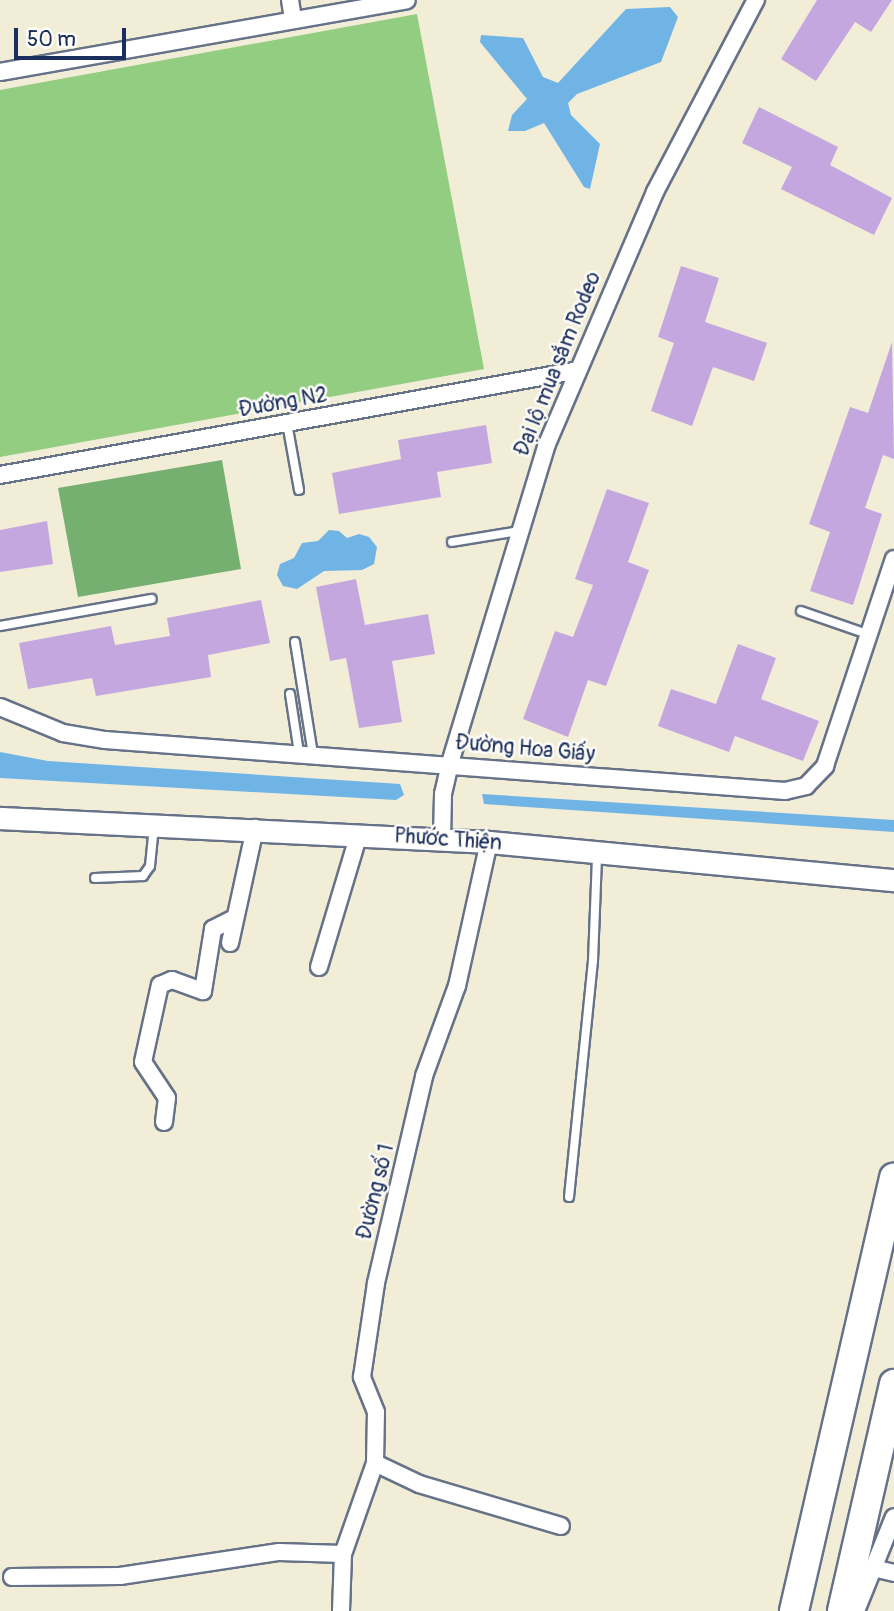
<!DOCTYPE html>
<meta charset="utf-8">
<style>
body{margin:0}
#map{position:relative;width:894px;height:1611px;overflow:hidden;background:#f1edd7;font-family:Pangolin,sans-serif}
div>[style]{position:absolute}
.green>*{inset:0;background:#92cd82}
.forest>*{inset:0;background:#75b070}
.water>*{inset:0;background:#6fb4e5}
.building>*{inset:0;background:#c5a7e0}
.roads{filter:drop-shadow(2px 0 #667288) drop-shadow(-2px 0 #667288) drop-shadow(0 2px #667288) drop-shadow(0 -2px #667288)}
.lane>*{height:8px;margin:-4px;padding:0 4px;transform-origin:4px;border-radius:4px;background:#fff}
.street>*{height:16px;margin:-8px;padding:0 8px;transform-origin:8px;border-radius:8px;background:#fff}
.secondary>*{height:21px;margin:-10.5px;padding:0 10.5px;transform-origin:10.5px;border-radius:10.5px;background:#fff}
.highway>*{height:28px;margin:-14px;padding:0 14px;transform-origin:14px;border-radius:14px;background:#fff}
span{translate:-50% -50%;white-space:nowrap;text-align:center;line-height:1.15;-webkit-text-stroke:5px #fdfcf7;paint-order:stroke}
.street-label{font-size:21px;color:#1b2f5e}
.scale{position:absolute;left:14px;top:28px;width:112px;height:32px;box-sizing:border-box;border:4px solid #1b2f5e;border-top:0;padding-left:9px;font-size:21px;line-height:24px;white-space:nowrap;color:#1b2f5e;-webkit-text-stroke:5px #fdfcf7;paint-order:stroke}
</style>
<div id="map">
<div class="green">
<i style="clip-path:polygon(417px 14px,484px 369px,0 457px,0 90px)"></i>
</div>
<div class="forest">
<i style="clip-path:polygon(222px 460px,241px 569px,78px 597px,58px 488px)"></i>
</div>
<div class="water">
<i style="clip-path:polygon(670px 7px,678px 17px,661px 62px,577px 94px,568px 103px,571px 115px,600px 144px,590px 189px,584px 187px,544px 123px,525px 131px,508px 131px,512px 115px,527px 99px,480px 42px,481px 35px,523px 38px,543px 77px,558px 83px,626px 9px)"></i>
<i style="clip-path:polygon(329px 530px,339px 531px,347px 538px,359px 534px,369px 537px,377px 547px,374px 564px,362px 570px,324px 571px,297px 589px,283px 586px,277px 575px,280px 564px,294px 558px,302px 543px,318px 541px)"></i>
<i style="clip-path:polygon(0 752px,48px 761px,400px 784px,404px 795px,396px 800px,0 778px)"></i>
<i style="clip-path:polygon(482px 794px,894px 820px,894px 832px,484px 804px)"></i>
</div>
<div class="building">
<i style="clip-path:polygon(817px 0,892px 0,871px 32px,855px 22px,816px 81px,781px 59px)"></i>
<i style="clip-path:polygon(759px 107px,838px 147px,830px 165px,892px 198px,874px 235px,781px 189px,792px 167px,742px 143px)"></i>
<i style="clip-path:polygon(681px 266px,719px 278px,705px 322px,767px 343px,754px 381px,713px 367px,692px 426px,651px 411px,674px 343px,658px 337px)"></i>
<i style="clip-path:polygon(892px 342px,894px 459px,883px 455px,865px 508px,882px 514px,853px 605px,810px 591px,830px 532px,809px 524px,850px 407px,868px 413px)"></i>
<i style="clip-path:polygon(486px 425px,492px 463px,437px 472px,441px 497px,339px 514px,332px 473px,401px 459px,398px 440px)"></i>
<i style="clip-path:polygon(607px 489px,649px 503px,628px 562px,649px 570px,606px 686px,588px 680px,568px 737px,523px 719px,555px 631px,573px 637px,593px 585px,575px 579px)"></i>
<i style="clip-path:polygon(47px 521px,53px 564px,0 572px,0 530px)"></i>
<i style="clip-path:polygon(356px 579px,365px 625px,428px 614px,435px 654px,392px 661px,402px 722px,359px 728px,346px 658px,330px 661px,316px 587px)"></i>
<i style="clip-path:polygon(261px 600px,270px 643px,208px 655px,211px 677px,96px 696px,92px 678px,28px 689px,19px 643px,111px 626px,115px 645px,170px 636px,167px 618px)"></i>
<i style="clip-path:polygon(738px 644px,776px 658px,761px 699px,819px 721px,803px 761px,735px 736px,729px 752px,658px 726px,671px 689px,716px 704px)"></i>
</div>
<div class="roads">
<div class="lane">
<i style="left:287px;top:423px;width:68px;rotate:79.8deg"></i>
<i style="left:452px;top:542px;width:68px;rotate:-9.3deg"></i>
<i style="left:801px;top:611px;width:70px;rotate:19.2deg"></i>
<i style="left:0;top:626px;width:154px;rotate:-10.1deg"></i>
<i style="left:295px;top:642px;width:113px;rotate:80.9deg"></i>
<i style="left:290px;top:694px;width:60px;rotate:81.3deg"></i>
<i style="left:95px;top:878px;width:48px;rotate:-2.4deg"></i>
<i style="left:143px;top:876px;width:12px;rotate:-55deg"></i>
<i style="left:150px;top:866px;width:40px;rotate:-84.3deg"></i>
<i style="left:569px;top:1197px;width:237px;rotate:-84.2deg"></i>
<i style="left:593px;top:961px;width:106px;rotate:-87.8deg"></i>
</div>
<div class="street">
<i style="left:290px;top:0;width:20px;rotate:81deg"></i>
<i style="left:0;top:72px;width:413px;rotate:-10deg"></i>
<i style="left:0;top:475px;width:583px;rotate:-10.27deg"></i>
<i style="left:0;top:707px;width:68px;rotate:22.4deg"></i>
<i style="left:63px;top:733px;width:43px;rotate:9.5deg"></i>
<i style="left:105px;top:740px;width:682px;rotate:4.29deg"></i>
<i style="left:785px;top:791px;width:22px;rotate:-13deg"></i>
<i style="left:806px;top:786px;width:28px;rotate:-46deg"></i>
<i style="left:825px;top:766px;width:218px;rotate:-71.6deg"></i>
<i style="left:442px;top:839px;width:45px;rotate:-88.7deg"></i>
<i style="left:443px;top:794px;width:32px;rotate:-77deg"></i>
<i style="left:450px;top:763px;width:333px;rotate:-73.1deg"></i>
<i style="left:547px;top:444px;width:274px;rotate:-66.8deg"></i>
<i style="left:655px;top:192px;width:217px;rotate:-62.3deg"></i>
<i style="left:230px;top:943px;width:118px;rotate:-77.7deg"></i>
<i style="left:319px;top:967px;width:139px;rotate:-73.3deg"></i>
<i style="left:164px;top:1122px;width:24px;rotate:-83deg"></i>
<i style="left:167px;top:1098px;width:43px;rotate:-123.7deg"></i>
<i style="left:143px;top:1062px;width:79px;rotate:-77.6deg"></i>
<i style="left:160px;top:985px;width:13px;rotate:-23deg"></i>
<i style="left:172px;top:980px;width:33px;rotate:20deg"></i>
<i style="left:203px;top:991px;width:63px;rotate:-80.8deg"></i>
<i style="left:213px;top:929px;width:25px;rotate:-27deg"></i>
<i style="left:375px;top:1463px;width:49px;rotate:25.5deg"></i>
<i style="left:419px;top:1484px;width:148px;rotate:16.5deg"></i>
<i style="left:873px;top:1568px;width:22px;rotate:13deg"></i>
<i style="left:12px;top:1577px;width:108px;rotate:-0.5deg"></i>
<i style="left:120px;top:1576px;width:161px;rotate:-8.6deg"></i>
<i style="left:279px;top:1552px;width:64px;rotate:1.8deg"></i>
<i style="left:341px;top:1611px;width:57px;rotate:-88deg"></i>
<i style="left:343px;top:1554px;width:96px;rotate:-70.6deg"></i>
<i style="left:375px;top:1463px;width:51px;rotate:-88.9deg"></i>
<i style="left:376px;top:1412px;width:38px;rotate:-112deg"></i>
<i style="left:362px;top:1377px;width:95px;rotate:-81.5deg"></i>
<i style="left:376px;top:1283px;width:212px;rotate:-76.9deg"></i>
<i style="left:424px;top:1076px;width:96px;rotate:-69.9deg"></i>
<i style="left:457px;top:986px;width:148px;rotate:-77.5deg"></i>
<i style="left:856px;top:1611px;width:101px;rotate:-68deg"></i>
</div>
<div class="secondary">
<i style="left:0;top:818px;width:490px;rotate:2.8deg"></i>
<i style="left:489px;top:842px;width:407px;rotate:5.4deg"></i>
</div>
<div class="highway">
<i style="left:794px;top:1611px;width:445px;rotate:-77deg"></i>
<i style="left:842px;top:1611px;width:233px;rotate:-77.1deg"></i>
</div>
</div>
<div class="street-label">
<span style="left:558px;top:364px;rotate:-68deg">Đại lộ mua sắm Rodeo</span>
<span style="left:283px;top:403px;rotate:-10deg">Đường N2</span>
<span style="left:525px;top:749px;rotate:5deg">Đường Hoa Giấy</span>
<span style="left:448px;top:840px;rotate:4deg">Phước Thiện</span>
<span style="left:376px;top:1192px;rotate:-76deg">Đường số 1</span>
</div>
<div class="scale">50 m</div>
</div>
